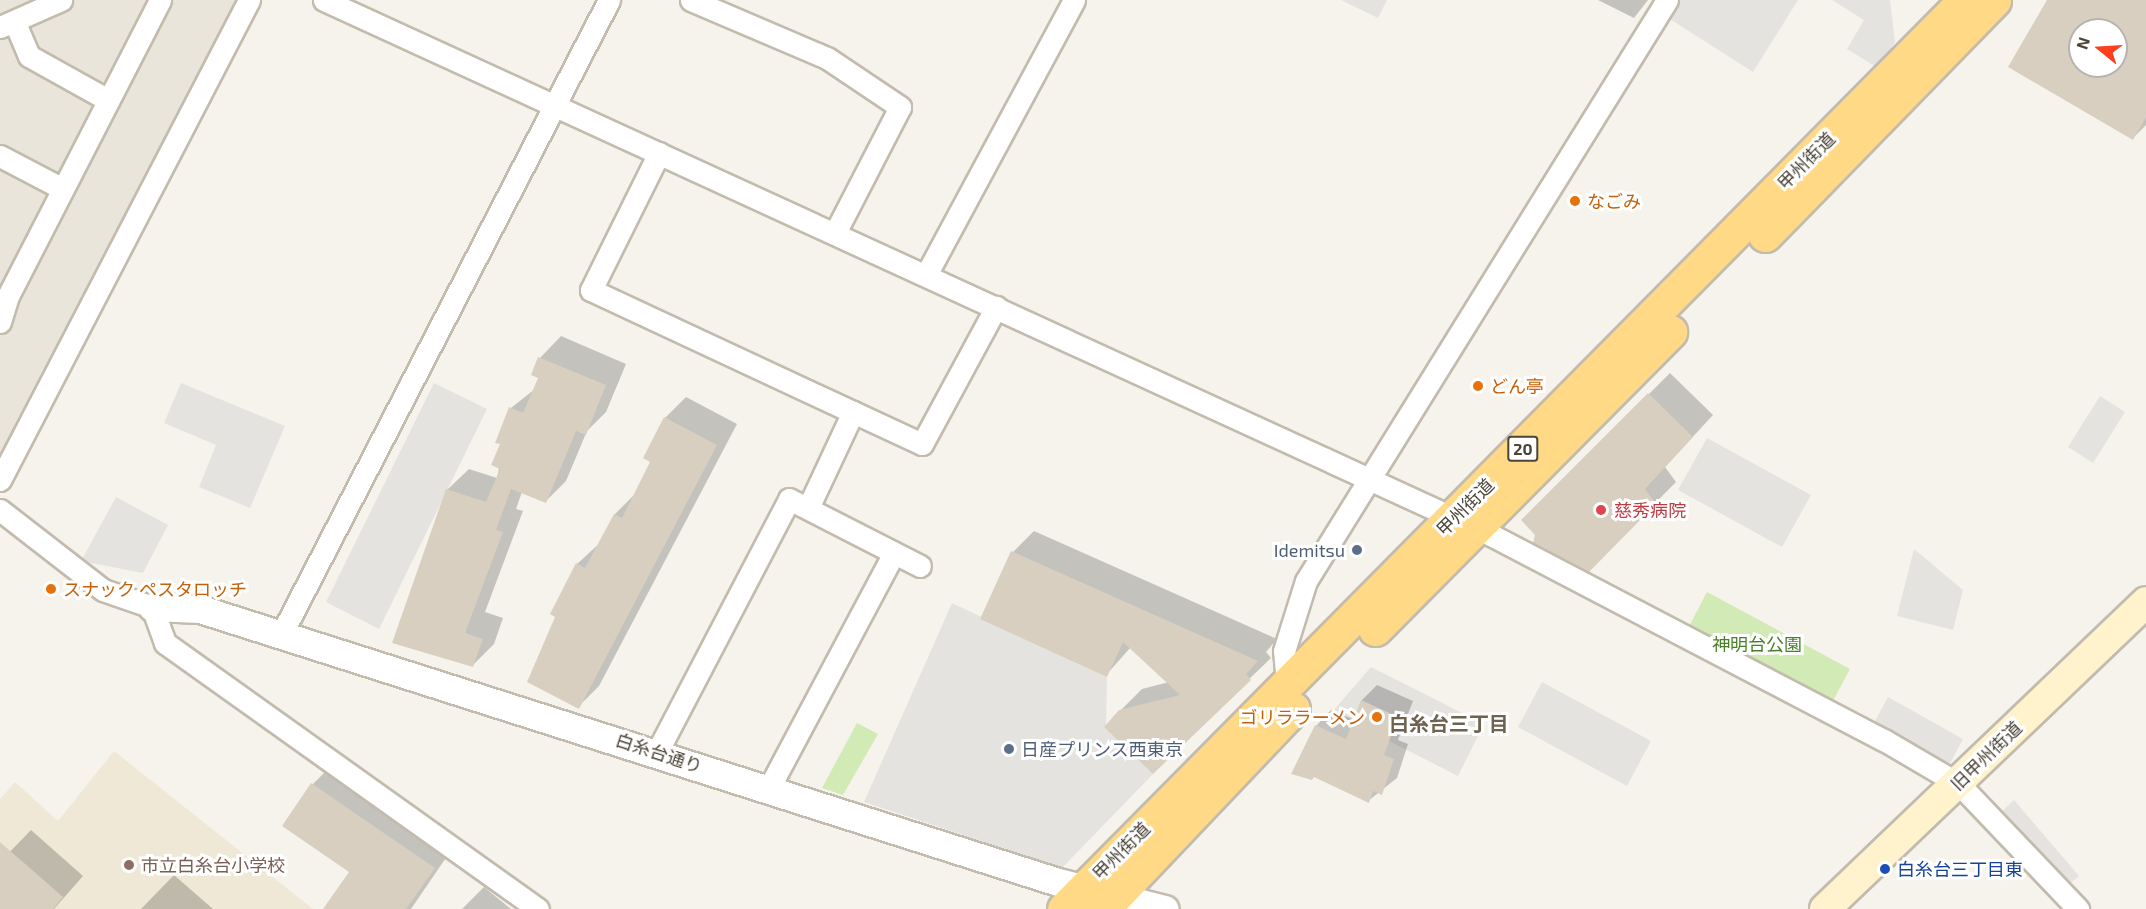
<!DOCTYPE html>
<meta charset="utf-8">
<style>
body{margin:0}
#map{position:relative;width:2146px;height:909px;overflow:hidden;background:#f6f3ec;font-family:"Exo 2","Noto Sans JP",sans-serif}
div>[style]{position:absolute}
.residential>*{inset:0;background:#eae5da}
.education>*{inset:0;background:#efe8d6}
.green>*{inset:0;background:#d2eab5}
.parking>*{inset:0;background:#e5e3e0}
.shadow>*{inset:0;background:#0003}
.building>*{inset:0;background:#d8cfc1}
.roads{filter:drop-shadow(2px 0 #c2bbae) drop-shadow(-2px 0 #c2bbae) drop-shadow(0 2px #c2bbae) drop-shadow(0 -2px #c2bbae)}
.minor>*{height:21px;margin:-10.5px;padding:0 10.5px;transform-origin:10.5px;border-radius:10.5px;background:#fff}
.tertiary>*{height:27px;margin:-13.5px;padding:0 13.5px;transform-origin:13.5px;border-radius:13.5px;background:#fff}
.secondary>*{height:30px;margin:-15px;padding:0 15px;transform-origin:15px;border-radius:15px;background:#fff3cd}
.trunk>*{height:33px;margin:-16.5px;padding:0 16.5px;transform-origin:16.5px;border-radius:16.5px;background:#ffd985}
.dots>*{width:16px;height:16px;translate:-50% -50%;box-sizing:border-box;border:3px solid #fff;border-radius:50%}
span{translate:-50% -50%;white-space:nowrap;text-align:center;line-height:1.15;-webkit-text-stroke:6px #fff;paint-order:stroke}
.shield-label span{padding:2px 4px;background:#fff;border:2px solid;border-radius:4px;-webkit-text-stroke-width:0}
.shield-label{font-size:16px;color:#4b4439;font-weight:700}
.street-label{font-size:18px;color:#4b4439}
.food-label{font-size:18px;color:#c56008}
.left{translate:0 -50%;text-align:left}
.right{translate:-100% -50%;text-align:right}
.health-label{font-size:18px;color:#be3a42}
.service-label{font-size:18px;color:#4e5e75}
.park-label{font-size:18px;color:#4a7f2a}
.education-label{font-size:18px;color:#785e54}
.transit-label{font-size:18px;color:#164399}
.neighbourhood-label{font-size:20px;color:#6e6250;font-weight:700}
.north{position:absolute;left:2068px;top:18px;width:60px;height:60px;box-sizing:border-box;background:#fff;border:2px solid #b7b4b0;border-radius:50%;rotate:288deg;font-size:16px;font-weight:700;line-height:24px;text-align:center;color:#4b4439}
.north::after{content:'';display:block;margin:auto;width:21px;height:27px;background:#fc3f1d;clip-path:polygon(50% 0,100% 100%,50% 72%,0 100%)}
</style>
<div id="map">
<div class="residential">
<i style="clip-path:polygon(0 0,241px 0,0 458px)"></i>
</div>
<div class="education">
<i style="clip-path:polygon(114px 751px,313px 909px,0 909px,0 799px,15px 782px,58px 821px)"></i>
</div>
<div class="green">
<i style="clip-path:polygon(1707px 592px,1850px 669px,1829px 708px,1686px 632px)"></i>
<i style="clip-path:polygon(857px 723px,878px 734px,843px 795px,822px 788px)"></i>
</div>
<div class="parking">
<i style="clip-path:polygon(1341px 0,1387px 0,1378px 18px)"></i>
<i style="clip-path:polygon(1671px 0,1798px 0,1753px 72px,1662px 14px)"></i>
<i style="clip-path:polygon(1832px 0,1890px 0,1895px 42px,1878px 68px,1847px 49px,1864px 20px)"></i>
<i style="clip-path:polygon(181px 383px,285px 426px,250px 508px,199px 487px,216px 445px,164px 423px)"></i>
<i style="clip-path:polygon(434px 383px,487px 409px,379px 629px,326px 602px)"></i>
<i style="clip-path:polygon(2100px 396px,2125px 412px,2093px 463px,2068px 447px)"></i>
<i style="clip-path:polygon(1707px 438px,1811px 495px,1782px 547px,1678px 490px)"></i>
<i style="clip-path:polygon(116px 497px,168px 525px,143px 573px,81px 561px)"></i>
<i style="clip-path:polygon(1914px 549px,1963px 590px,1953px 630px,1897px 616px)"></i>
<i style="clip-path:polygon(952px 603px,1107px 677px,1106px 724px,1153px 774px,1062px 868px,864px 802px)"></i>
<i style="clip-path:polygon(1371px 667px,1484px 724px,1458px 776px,1332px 712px)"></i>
<i style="clip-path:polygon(1542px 682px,1651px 741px,1627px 786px,1518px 727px)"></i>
<i style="clip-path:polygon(1888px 697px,1963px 739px,1946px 771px,1870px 730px)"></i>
<i style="clip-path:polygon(2014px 800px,2079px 876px,2065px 887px,2001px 812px)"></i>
</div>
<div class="shadow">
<i style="clip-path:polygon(1598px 0,1648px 0,1634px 18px)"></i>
<i style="clip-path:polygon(evenodd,2053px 0,2146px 0,2146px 125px,2133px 138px,2010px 66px,2053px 0,2080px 30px,2116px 30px,2116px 66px,2080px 66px,2080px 30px)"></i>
<i style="clip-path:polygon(561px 336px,626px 364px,606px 412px,587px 431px,566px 481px,545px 502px,522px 492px,516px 509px,523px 511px,485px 612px,503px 618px,494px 644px,473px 665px,394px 642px,447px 490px,469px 469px,497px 478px,511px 408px,535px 389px,540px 377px,533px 374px,540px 358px)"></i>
<i style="clip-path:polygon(1670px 373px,1713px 415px,1665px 467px,1676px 482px,1589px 570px,1536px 535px,1523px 520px)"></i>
<i style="clip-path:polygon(686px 397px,737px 424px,599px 686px,578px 707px,557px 616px,552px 613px,577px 564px,600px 543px,615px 514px,636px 493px,653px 462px,665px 418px)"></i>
<i style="clip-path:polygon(1034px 531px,1277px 639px,1266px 652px,1271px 658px,1153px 772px,1120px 711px,1142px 689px,1169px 682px,1131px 647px,1106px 675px,982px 619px,1013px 552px)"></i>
<i style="clip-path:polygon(1377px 685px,1413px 701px,1398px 740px,1408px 744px,1397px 778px,1368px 801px,1316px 726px,1331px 710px,1355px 720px,1362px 700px)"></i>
<i style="clip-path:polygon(334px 763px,454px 846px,411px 909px,328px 909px,351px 871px,284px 825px,313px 784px)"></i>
<i style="clip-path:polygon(31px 830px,83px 876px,54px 909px,0 909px,0 862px)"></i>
<i style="clip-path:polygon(174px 875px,213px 909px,141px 909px)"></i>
<i style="clip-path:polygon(484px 887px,511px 909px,462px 909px)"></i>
</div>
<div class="building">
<i style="clip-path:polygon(evenodd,2047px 0,2146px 0,2146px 117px,2133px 140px,2008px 67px,2047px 0,2080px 30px,2116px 30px,2116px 66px,2080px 66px,2080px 30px)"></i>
<i style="clip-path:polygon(538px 357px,606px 385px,586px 435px,576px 431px,546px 503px,511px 489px,496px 530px,503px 532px,465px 633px,483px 639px,473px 667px,392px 643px,446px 489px,486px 502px,500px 469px,491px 465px,500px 444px,495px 443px,509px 407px,523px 413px,538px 378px,531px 375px)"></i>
<i style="clip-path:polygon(1648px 393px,1693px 437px,1645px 489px,1656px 504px,1589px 572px,1533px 543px,1535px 535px,1521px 520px)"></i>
<i style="clip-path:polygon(664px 417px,717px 445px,579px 709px,527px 682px,555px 617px,550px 614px,576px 563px,585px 568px,614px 514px,622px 518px,650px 462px,643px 458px)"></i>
<i style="clip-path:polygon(1011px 551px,1258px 661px,1246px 674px,1251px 680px,1153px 774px,1104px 727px,1119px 710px,1180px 695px,1123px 642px,1107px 677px,980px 619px)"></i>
<i style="clip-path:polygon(1361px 700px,1398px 717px,1384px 755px,1394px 759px,1382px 795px,1373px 791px,1369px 803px,1314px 777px,1312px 780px,1291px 774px,1315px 725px,1346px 739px)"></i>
<i style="clip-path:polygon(311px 783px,435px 868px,406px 909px,323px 909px,349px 872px,282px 826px)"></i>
<i style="clip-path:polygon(0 842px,63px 897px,53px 909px,0 909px)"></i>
</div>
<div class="roads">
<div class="minor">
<i style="left:324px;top:0;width:1286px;rotate:24.63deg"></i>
<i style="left:1493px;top:536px;width:441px;rotate:27.6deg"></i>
<i style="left:1884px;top:740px;width:87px;rotate:30.4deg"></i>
<i style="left:1959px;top:784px;width:173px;rotate:46.4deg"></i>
<i style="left:691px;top:0;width:148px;rotate:23.1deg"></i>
<i style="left:827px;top:58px;width:88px;rotate:33.9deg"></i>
<i style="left:900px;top:107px;width:142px;rotate:117.3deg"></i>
<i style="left:15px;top:23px;width:36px;rotate:67deg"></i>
<i style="left:29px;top:56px;width:90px;rotate:29.1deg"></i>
<i style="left:0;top:27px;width:67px;rotate:-23.9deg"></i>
<i style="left:659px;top:153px;width:153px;rotate:116.4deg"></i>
<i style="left:591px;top:290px;width:289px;rotate:25deg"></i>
<i style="left:853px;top:412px;width:76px;rotate:24.9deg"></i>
<i style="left:922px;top:444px;width:156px;rotate:-61.6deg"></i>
<i style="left:0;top:156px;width:69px;rotate:27.7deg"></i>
<i style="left:926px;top:275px;width:312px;rotate:-61.7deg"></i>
<i style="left:0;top:322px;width:27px;rotate:-73deg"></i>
<i style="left:8px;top:296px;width:333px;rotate:-62.8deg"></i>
<i style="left:0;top:480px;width:541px;rotate:-62.58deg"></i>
<i style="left:808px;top:508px;width:106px;rotate:-64.9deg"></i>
<i style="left:0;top:510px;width:130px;rotate:37.8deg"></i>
<i style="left:103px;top:590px;width:52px;rotate:19.1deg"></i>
<i style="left:152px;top:607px;width:38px;rotate:70deg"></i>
<i style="left:165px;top:643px;width:458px;rotate:35.5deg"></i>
<i style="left:281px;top:635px;width:715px;rotate:-62.68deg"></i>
<i style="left:1287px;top:684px;width:33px;rotate:-95deg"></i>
<i style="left:1284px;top:651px;width:73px;rotate:-72.6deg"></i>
<i style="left:1306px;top:581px;width:684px;rotate:-58.15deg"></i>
<i style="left:657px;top:752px;width:285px;rotate:-62.4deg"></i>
<i style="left:789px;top:499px;width:147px;rotate:27.1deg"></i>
<i style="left:769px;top:788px;width:266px;rotate:-62deg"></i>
</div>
<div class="tertiary">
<i style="left:152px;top:607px;width:48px;rotate:2.4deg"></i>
<i style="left:200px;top:609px;width:900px;rotate:17.65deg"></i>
<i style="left:1058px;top:882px;width:110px;rotate:14.2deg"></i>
</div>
<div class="secondary">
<i style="left:1825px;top:909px;width:444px;rotate:-43.7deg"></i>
</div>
<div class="trunk">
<i style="left:1765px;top:235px;width:328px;rotate:-45.7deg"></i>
<i style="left:1375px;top:629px;width:419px;rotate:-45.2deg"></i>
<i style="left:1064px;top:909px;width:1280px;rotate:-45.25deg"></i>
<i style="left:1103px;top:909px;width:276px;rotate:-46.5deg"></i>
</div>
</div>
<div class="dots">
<i style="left:1575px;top:201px;background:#e8710a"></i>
<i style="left:1478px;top:386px;background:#e8710a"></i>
<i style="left:1601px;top:510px;background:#e0444e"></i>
<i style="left:1357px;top:550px;background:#5c6f8a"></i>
<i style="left:51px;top:589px;background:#e8710a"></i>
<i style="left:1377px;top:717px;background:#e8710a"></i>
<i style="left:1009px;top:749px;background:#5c6f8a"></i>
<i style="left:129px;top:865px;background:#8d6e63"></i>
<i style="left:1885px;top:869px;background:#1a4fb4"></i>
</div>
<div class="shield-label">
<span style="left:1523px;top:449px">20</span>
</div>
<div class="street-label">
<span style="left:1806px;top:161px;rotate:-45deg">甲州街道</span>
<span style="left:1465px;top:507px;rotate:-45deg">甲州街道</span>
<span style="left:659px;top:753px;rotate:18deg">白糸台通り</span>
<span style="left:1986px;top:756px;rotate:-44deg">旧甲州街道</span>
<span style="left:1121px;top:851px;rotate:-45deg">甲州街道</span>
</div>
<div class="food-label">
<span class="left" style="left:1587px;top:201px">なごみ</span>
<span class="left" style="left:1490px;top:386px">どん亭</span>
<span class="left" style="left:63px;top:589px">スナック ペスタロッチ</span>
<span class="right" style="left:1365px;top:717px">ゴリララーメン</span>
</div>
<div class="health-label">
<span class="left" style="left:1614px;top:510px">慈秀病院</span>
</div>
<div class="service-label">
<span class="right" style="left:1345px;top:550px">Idemitsu</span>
<span class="left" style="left:1021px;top:749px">日産プリンス西東京</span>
</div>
<div class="park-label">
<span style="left:1757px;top:644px">神明台公園</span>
</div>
<div class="education-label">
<span class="left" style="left:141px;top:865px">市立白糸台小学校</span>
</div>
<div class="transit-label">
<span class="left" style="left:1897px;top:869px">白糸台三丁目東</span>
</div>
<div class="neighbourhood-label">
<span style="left:1449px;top:723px">白糸台三丁目</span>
</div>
<div class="north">N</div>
</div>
